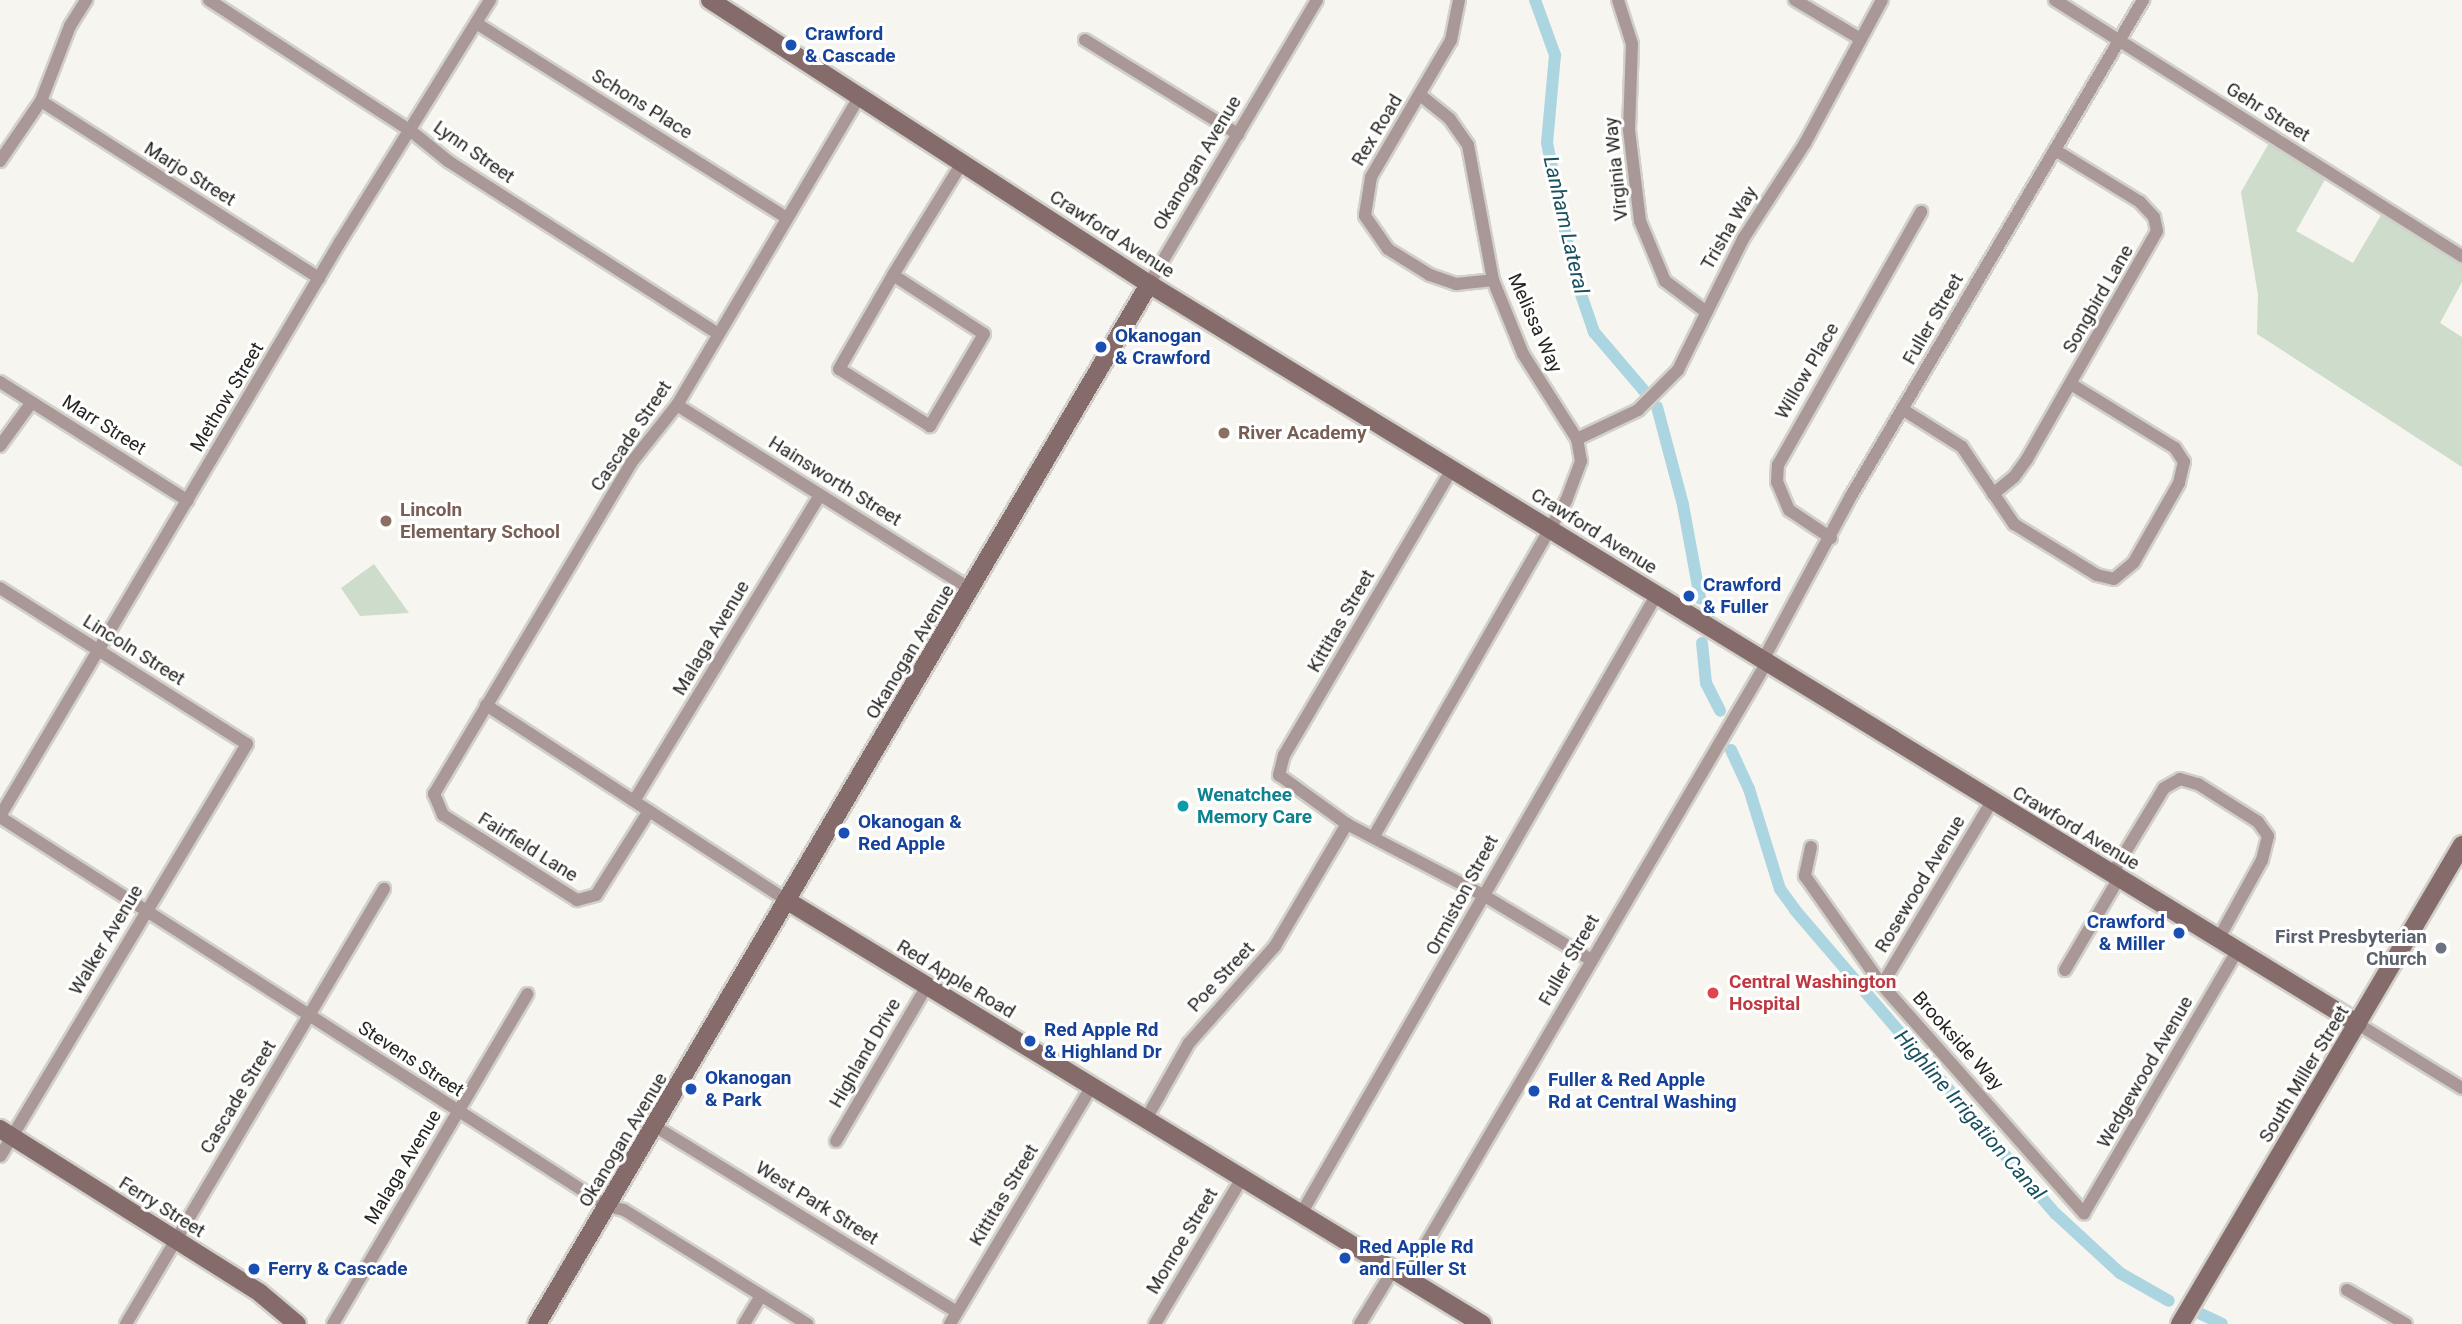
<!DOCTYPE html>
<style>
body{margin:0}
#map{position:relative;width:2462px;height:1324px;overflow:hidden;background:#f7f5ef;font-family:Roboto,sans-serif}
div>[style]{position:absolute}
.green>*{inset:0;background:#cddccb}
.canal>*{height:12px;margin:-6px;padding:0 6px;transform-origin:6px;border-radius:6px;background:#acd5e2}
.roads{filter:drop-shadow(2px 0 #d1d0ca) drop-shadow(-2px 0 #d1d0ca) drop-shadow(0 2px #d1d0ca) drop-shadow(0 -2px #d1d0ca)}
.street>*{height:12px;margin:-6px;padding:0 6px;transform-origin:6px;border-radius:6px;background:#aa9897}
.secondary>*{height:18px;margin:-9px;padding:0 9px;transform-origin:9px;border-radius:9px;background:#856c6a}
.dots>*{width:19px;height:19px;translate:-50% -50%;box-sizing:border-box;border:4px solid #fff;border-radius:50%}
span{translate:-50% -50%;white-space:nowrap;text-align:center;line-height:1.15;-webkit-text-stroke:6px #fff;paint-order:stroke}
.transit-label{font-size:19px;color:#164399;font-weight:700}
.left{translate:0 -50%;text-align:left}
.right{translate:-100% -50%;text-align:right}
.street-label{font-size:19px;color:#252522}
.education-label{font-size:19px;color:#785e54;font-weight:700}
.culture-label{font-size:19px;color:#0d838f;font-weight:700}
.worship-label{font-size:19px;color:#5b616d;font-weight:700}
.health-label{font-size:19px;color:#be3a42;font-weight:700}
.water-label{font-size:21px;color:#19505f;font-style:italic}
</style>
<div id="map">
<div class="green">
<i style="clip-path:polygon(2269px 143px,2327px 176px,2296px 231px,2353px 263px,2384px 210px,2462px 258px,2462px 282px,2440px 323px,2462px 337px,2462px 467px,2257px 334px,2258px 295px,2241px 192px)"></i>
<i style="clip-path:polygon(374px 564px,409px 613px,360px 616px,341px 588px)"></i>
</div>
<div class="canal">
<i style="left:1535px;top:0;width:59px;rotate:70deg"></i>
<i style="left:1555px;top:55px;width:88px;rotate:95.2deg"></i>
<i style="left:1547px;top:143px;width:131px;rotate:78.5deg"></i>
<i style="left:1573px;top:271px;width:65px;rotate:71deg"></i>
<i style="left:1594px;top:332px;width:79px;rotate:49.6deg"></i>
<i style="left:1657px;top:407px;width:101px;rotate:75.1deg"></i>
<i style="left:1683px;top:505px;width:95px;rotate:79.6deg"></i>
<i style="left:1702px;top:643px;width:40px;rotate:84.3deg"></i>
<i style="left:1706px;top:683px;width:31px;rotate:63deg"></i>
<i style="left:1731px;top:750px;width:43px;rotate:65.2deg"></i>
<i style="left:1749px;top:789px;width:105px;rotate:72.8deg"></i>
<i style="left:1780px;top:889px;width:26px;rotate:54deg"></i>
<i style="left:1795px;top:910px;width:401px;rotate:49.4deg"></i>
<i style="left:2056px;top:1214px;width:87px;rotate:42.7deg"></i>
<i style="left:2120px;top:1273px;width:56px;rotate:29.7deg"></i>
<i style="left:2201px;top:1314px;width:23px;rotate:25deg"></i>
</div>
<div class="roads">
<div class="street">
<i style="left:209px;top:0;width:241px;rotate:33deg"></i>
<i style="left:411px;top:131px;width:48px;rotate:39deg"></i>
<i style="left:448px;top:161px;width:321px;rotate:32.6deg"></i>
<i style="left:1459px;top:0;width:41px;rotate:101.3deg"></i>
<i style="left:1451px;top:40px;width:159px;rotate:120.3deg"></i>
<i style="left:1371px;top:177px;width:39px;rotate:99deg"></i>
<i style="left:1365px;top:216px;width:40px;rotate:55.1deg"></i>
<i style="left:1388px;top:249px;width:49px;rotate:31.8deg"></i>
<i style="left:1430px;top:275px;width:28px;rotate:19deg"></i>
<i style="left:1456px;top:284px;width:37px;rotate:-6deg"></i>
<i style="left:1618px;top:0;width:46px;rotate:72.3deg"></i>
<i style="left:1632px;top:44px;width:86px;rotate:92deg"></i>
<i style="left:1629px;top:130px;width:92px;rotate:83.1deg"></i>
<i style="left:1640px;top:221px;width:65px;rotate:67.4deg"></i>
<i style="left:1665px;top:281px;width:50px;rotate:36.9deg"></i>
<i style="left:1795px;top:0;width:74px;rotate:30.7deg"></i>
<i style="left:2055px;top:0;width:481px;rotate:32.2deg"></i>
<i style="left:476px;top:23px;width:367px;rotate:32.1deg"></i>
<i style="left:1085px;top:40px;width:180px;rotate:31.6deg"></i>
<i style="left:41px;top:101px;width:330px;rotate:32.5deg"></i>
<i style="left:0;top:161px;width:73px;rotate:-55.7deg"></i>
<i style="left:41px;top:101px;width:80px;rotate:-68.9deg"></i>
<i style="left:70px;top:26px;width:31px;rotate:-58deg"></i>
<i style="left:893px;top:275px;width:108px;rotate:33deg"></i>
<i style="left:984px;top:334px;width:107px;rotate:120.4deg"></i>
<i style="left:930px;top:426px;width:107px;rotate:-147.9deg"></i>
<i style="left:839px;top:369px;width:108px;rotate:-60.1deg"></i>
<i style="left:893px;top:275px;width:134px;rotate:-58.4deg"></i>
<i style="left:1149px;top:284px;width:330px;rotate:-59.4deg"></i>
<i style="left:0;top:382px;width:222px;rotate:32.3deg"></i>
<i style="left:677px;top:405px;width:348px;rotate:32.1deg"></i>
<i style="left:1902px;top:409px;width:71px;rotate:32.3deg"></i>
<i style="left:1962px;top:447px;width:93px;rotate:56deg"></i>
<i style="left:2014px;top:524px;width:97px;rotate:31.6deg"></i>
<i style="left:2097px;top:575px;width:17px;rotate:13deg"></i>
<i style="left:2114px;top:579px;width:26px;rotate:-40deg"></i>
<i style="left:2134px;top:562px;width:91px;rotate:-60.3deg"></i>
<i style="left:2179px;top:483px;width:22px;rotate:-77deg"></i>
<i style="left:2184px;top:462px;width:17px;rotate:-123deg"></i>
<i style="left:2175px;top:448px;width:122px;rotate:-148.4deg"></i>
<i style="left:1577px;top:439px;width:68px;rotate:-25.4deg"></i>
<i style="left:1638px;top:410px;width:57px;rotate:-45deg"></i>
<i style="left:1678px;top:370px;width:146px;rotate:-63.6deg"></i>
<i style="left:1743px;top:239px;width:114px;rotate:-57.1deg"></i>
<i style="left:1805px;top:143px;width:162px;rotate:-61.7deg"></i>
<i style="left:0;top:446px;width:54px;rotate:-54deg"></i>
<i style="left:1452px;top:469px;width:332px;rotate:120.4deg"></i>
<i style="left:1284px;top:755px;width:21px;rotate:104deg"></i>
<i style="left:1279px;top:775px;width:84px;rotate:35.8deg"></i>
<i style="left:1347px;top:824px;width:153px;rotate:27.6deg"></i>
<i style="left:1483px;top:895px;width:126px;rotate:31deg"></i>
<i style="left:1993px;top:494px;width:27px;rotate:-39deg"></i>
<i style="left:2014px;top:477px;width:22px;rotate:-54deg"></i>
<i style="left:2027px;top:459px;width:262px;rotate:-60.3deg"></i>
<i style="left:2157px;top:231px;width:14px;rotate:-102deg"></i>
<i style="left:2154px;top:217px;width:21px;rotate:-133deg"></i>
<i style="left:2140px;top:202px;width:100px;rotate:-148.5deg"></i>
<i style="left:1831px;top:538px;width:50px;rotate:-146.3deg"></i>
<i style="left:1789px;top:510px;width:30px;rotate:-113deg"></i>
<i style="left:1777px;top:482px;width:17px;rotate:-87deg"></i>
<i style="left:1778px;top:465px;width:291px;rotate:-60.5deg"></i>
<i style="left:0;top:588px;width:292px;rotate:32.3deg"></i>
<i style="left:247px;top:744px;width:480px;rotate:120.9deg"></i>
<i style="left:1763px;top:660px;width:186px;rotate:-61.8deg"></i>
<i style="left:1851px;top:496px;width:576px;rotate:-59.51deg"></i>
<i style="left:486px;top:705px;width:358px;rotate:33deg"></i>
<i style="left:634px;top:801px;width:358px;rotate:-58.7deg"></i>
<i style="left:649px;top:811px;width:99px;rotate:122.2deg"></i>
<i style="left:596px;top:895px;width:20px;rotate:165deg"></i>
<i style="left:577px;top:900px;width:159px;rotate:-147.6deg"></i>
<i style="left:443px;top:815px;width:23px;rotate:-113deg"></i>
<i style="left:434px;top:794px;width:385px;rotate:-59.2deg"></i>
<i style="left:631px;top:463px;width:74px;rotate:-51.6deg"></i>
<i style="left:677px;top:405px;width:361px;rotate:-59.4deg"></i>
<i style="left:0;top:816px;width:667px;rotate:-59.36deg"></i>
<i style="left:340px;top:242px;width:285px;rotate:-58.2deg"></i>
<i style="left:0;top:817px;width:721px;rotate:32.65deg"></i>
<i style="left:607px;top:1206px;width:17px;rotate:13deg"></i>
<i style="left:624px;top:1210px;width:216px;rotate:31.9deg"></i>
<i style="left:1374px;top:836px;width:386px;rotate:-60.2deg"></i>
<i style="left:1566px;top:501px;width:43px;rotate:-69.4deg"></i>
<i style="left:1581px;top:461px;width:22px;rotate:-100deg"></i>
<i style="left:1577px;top:439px;width:101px;rotate:-122.4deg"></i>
<i style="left:1523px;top:354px;width:80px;rotate:-112.1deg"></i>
<i style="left:1493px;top:280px;width:137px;rotate:-100.5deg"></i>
<i style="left:1468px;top:145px;width:32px;rotate:-125deg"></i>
<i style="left:1450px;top:119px;width:38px;rotate:-141deg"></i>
<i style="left:1811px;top:847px;width:30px;rotate:102deg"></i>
<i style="left:1805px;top:876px;width:133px;rotate:54.8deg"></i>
<i style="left:1882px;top:985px;width:305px;rotate:48.5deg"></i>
<i style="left:2084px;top:1213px;width:306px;rotate:-59.7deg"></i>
<i style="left:2112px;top:874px;width:100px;rotate:-58.8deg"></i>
<i style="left:2164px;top:788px;width:18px;rotate:-29deg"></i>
<i style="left:2180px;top:779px;width:19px;rotate:16deg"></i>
<i style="left:2198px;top:784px;width:71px;rotate:32.3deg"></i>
<i style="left:2258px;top:822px;width:17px;rotate:54deg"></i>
<i style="left:2268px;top:836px;width:25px;rotate:104deg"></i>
<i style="left:2262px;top:860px;width:89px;rotate:118.9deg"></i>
<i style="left:2065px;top:970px;width:107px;rotate:-59.6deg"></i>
<i style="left:1882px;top:985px;width:212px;rotate:-59.1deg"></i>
<i style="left:2358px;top:1024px;width:122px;rotate:31.6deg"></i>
<i style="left:1146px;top:1119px;width:87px;rotate:-60.5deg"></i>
<i style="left:1189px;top:1043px;width:130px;rotate:-48.4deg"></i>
<i style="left:1275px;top:946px;width:142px;rotate:-59.5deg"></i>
<i style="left:656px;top:1127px;width:353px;rotate:31.6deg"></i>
<i style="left:836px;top:1141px;width:180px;rotate:-59.6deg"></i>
<i style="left:1301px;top:1214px;width:715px;rotate:-60.14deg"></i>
<i style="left:1406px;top:1278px;width:714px;rotate:-59.63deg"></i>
<i style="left:2347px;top:1290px;width:68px;rotate:30deg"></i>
<i style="left:126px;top:1324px;width:506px;rotate:-59.33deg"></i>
<i style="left:333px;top:1324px;width:383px;rotate:-59.5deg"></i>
<i style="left:744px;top:1324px;width:33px;rotate:-59deg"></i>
<i style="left:950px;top:1324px;width:277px;rotate:-59.2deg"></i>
<i style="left:1155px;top:1324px;width:170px;rotate:-59.2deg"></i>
<i style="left:1360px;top:1324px;width:63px;rotate:-58.6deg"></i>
</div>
<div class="secondary">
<i style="left:710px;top:0;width:523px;rotate:32.9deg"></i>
<i style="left:1149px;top:284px;width:1417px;rotate:31.47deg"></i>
<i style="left:786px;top:900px;width:815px;rotate:31.35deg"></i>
<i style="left:0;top:1129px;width:307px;rotate:32.2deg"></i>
<i style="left:260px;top:1293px;width:48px;rotate:40deg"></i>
<i style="left:537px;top:1324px;width:1207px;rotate:-59.52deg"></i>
<i style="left:2180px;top:1324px;width:556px;rotate:-59.51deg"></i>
</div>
</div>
<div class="dots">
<i style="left:791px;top:45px;background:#1a4fb4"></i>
<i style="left:1101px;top:347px;background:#1a4fb4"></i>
<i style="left:1224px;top:433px;background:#8d6e63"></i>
<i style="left:386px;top:521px;background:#8d6e63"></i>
<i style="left:1689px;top:596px;background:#1a4fb4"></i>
<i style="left:1183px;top:806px;background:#0f9aa8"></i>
<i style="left:844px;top:833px;background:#1a4fb4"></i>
<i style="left:2179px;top:933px;background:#1a4fb4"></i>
<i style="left:2441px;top:948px;background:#6b7280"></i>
<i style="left:1713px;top:993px;background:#e0444e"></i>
<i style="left:1030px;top:1041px;background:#1a4fb4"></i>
<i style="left:691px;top:1089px;background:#1a4fb4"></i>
<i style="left:1534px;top:1091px;background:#1a4fb4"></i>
<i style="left:1345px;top:1258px;background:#1a4fb4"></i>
<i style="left:254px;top:1269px;background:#1a4fb4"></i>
</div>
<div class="transit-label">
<span class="left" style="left:805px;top:45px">Crawford<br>&amp; Cascade</span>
<span class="left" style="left:1115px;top:347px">Okanogan<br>&amp; Crawford</span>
<span class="left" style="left:1703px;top:596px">Crawford<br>&amp; Fuller</span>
<span class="left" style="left:858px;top:833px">Okanogan &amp;<br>Red Apple</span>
<span class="right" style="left:2165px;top:933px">Crawford<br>&amp; Miller</span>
<span class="left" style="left:1044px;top:1041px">Red Apple Rd<br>&amp; Highland Dr</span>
<span class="left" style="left:705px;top:1089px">Okanogan<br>&amp; Park</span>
<span class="left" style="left:1548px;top:1091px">Fuller &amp; Red Apple<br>Rd at Central Washing</span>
<span class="left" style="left:1359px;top:1258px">Red Apple Rd<br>and Fuller St</span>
<span class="left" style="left:268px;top:1269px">Ferry &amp; Cascade</span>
</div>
<div class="street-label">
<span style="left:642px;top:104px;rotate:32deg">Schons Place</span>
<span style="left:2268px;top:112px;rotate:32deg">Gehr Street</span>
<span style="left:1377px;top:130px;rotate:-59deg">Rex Road</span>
<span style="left:474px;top:152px;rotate:35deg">Lynn Street</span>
<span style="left:1197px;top:163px;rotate:-59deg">Okanogan Avenue</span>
<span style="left:1616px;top:169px;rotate:-96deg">Virginia Way</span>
<span style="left:190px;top:174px;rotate:32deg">Marjo Street</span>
<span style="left:1729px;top:228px;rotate:-60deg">Trisha Way</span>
<span style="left:1112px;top:234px;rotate:33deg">Crawford Avenue</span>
<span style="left:2098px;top:299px;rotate:-60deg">Songbird Lane</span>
<span style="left:1933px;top:319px;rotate:-60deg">Fuller Street</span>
<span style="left:1535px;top:323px;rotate:66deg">Melissa Way</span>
<span style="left:1807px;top:371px;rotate:-60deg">Willow Place</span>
<span style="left:227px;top:397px;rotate:-59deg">Methow Street</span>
<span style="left:104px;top:425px;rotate:32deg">Marr Street</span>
<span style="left:631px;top:436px;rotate:-56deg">Cascade Street</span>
<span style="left:835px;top:481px;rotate:32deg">Hainsworth Street</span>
<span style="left:1594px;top:531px;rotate:32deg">Crawford Avenue</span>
<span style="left:1341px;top:621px;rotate:-60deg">Kittitas Street</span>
<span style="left:711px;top:638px;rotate:-59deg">Malaga Avenue</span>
<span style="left:134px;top:650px;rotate:32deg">Lincoln Street</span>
<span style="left:910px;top:652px;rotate:-59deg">Okanogan Avenue</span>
<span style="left:2076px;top:828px;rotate:31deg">Crawford Avenue</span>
<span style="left:528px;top:847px;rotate:32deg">Fairfield Lane</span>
<span style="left:1920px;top:884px;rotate:-59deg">Rosewood Avenue</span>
<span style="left:1462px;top:895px;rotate:-62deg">Ormiston Street</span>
<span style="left:106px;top:940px;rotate:-59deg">Walker Avenue</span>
<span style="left:1569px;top:960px;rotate:-60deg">Fuller Street</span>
<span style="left:1221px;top:977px;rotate:-47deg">Poe Street</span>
<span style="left:956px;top:979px;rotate:31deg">Red Apple Road</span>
<span style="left:1958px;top:1041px;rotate:48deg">Brookside Way</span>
<span style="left:865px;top:1053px;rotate:-60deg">Highland Drive</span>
<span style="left:411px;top:1059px;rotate:33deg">Stevens Street</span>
<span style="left:2145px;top:1072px;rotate:-60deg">Wedgewood Avenue</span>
<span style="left:2304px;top:1074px;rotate:-59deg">South Miller Street</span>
<span style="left:238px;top:1097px;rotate:-59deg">Cascade Street</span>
<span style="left:623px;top:1140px;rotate:-59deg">Okanogan Avenue</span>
<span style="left:403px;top:1167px;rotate:-59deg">Malaga Avenue</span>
<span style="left:1004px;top:1195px;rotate:-59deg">Kittitas Street</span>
<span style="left:817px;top:1203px;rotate:32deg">West Park Street</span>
<span style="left:162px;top:1207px;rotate:32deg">Ferry Street</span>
<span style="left:1182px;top:1241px;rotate:-59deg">Monroe Street</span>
</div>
<div class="education-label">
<span class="left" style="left:1238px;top:433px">River Academy</span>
<span class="left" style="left:400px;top:521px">Lincoln<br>Elementary School</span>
</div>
<div class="culture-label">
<span class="left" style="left:1197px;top:806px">Wenatchee<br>Memory Care</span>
</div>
<div class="worship-label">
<span class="right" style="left:2427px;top:948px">First Presbyterian<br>Church</span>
</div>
<div class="health-label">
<span class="left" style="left:1729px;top:993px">Central Washington<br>Hospital</span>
</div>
<div class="water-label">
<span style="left:1566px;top:225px;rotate:77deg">Lanham Lateral</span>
<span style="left:1970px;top:1115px;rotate:49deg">Highline Irrigation Canal</span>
</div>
</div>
